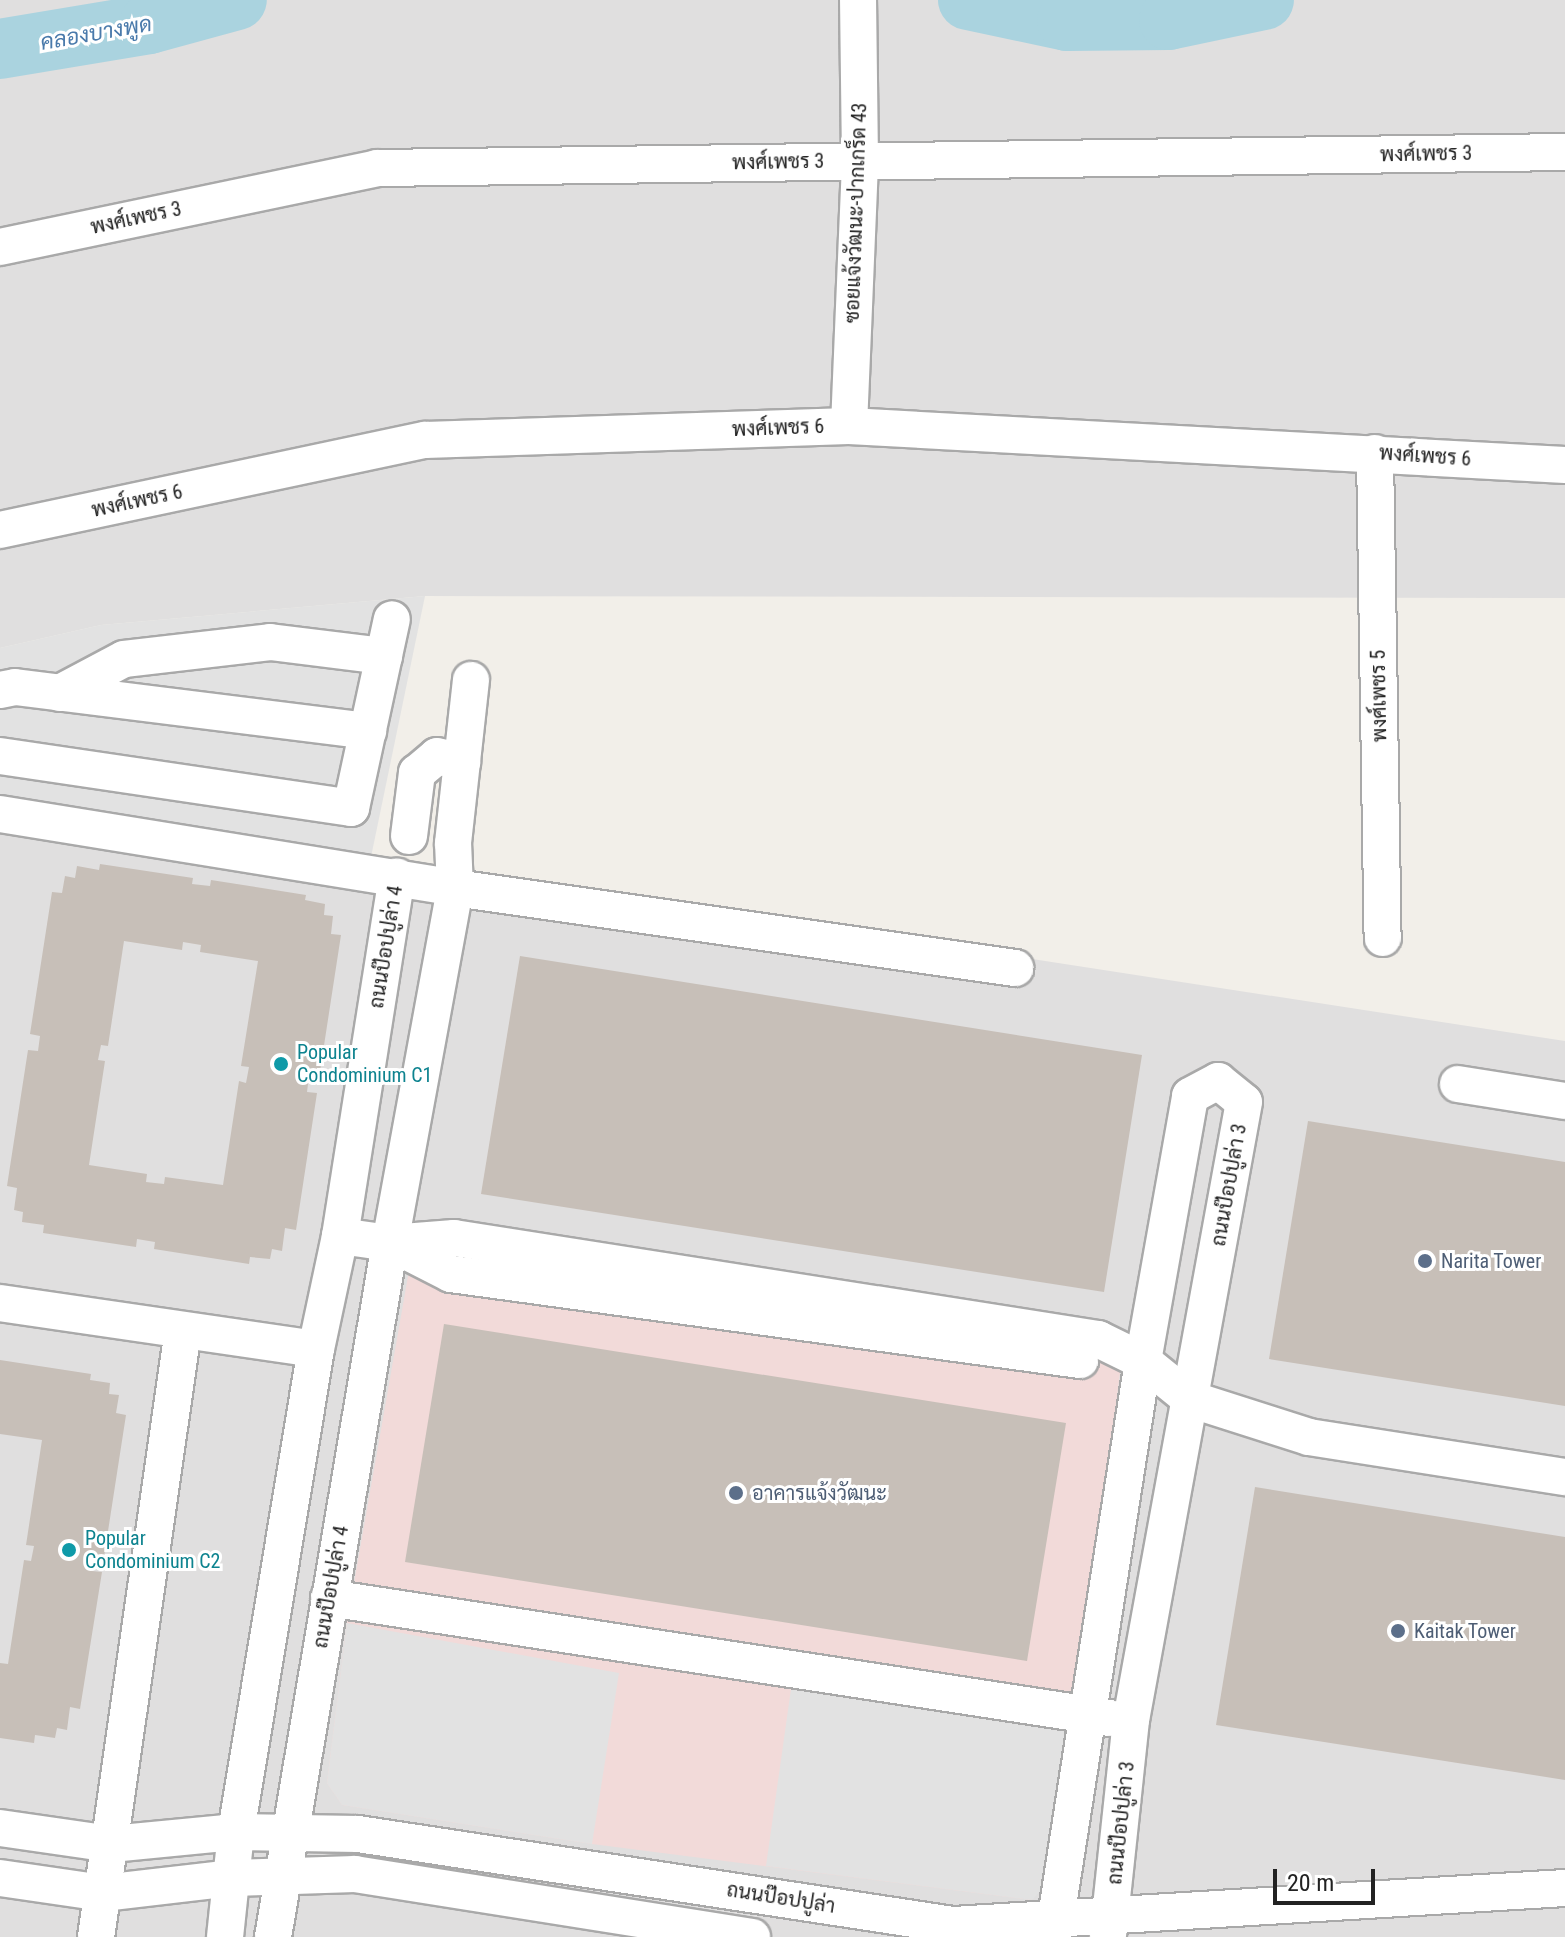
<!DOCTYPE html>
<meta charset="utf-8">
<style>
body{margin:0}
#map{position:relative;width:1565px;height:1937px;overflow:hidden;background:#f2efe9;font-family:"Roboto Condensed",Sarabun,sans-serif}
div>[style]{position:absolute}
.residential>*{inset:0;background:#e0dfdf}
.commercial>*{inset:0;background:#f2dad9}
.parking>*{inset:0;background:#e2e2e2}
.river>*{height:60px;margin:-30px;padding:0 30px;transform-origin:30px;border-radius:30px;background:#aad3df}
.building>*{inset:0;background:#c7bfb8}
.roads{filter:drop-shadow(2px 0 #a9a9a9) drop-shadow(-2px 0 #a9a9a9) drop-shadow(0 2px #a9a9a9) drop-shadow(0 -2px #a9a9a9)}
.minor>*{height:36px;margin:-18px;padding:0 18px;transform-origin:18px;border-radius:18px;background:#fff}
.dots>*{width:22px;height:22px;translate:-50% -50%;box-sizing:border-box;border:4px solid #fff;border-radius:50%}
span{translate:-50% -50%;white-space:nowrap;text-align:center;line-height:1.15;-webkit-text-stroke:6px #fff;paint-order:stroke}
.street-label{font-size:20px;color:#222}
.culture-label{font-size:20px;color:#0d838f}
.left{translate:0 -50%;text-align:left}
.service-label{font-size:20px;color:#4e5e75}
.water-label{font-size:22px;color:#4a7aab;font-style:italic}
.scale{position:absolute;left:1273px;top:1869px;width:102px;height:36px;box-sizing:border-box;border:4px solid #222;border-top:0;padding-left:10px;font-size:24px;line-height:28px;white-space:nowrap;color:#222;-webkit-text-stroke:6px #fff;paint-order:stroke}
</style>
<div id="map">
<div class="residential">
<i style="clip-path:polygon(0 0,1565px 0,1565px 598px,425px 596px,101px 625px,0 648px)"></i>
<i style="clip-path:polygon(0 800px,1565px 1041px,1565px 1937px,0 1937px)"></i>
</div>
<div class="commercial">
<i style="clip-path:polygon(413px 1248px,1122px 1357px,1074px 1732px,1032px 1900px,592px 1844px,342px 1805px,327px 1783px,347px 1623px)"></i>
</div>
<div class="parking">
<i style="clip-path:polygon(425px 596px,371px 857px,0 800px,0 648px,101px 625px)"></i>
<i style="clip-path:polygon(347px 1623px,619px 1673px,592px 1844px,342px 1805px,327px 1783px)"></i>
<i style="clip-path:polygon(791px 1689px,1074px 1732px,1050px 1881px,1032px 1900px,766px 1866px)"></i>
</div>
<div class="river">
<i style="left:968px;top:0;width:101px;rotate:12deg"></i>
<i style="left:1067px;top:21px;width:102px;rotate:-0.6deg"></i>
<i style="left:1169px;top:20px;width:97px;rotate:-11.9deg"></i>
<i style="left:0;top:49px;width:151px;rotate:-9.5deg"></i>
<i style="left:149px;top:24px;width:91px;rotate:-15.3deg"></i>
</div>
<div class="building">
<i style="clip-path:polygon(evenodd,100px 864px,193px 878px,192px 884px,210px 886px,211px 880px,306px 895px,305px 900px,325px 904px,324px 915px,333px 916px,331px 934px,341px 935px,319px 1078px,309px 1076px,307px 1092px,317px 1093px,296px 1230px,285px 1228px,282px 1251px,272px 1249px,270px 1259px,250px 1257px,249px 1264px,154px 1249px,155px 1242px,137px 1239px,136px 1247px,43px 1233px,44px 1225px,22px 1222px,23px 1212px,14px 1210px,17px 1188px,7px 1186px,28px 1050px,38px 1051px,40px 1036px,30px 1034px,52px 892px,62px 893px,65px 876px,75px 878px,77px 866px,99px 870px,100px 864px,124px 941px,182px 950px,183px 942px,201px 945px,200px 952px,258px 961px,241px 1066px,249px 1067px,246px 1083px,239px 1081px,223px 1185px,165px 1177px,164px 1184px,146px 1182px,147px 1174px,89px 1165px,105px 1061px,98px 1060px,101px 1045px,108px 1046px,124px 941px)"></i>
<i style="clip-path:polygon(520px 956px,1142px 1055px,1104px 1292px,481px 1194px)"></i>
<i style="clip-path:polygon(1308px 1121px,1565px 1162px,1565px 1406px,1269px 1359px)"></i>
<i style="clip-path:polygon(444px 1324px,1066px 1423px,1027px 1661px,405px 1562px)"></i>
<i style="clip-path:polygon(0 1360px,91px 1374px,90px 1380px,110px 1383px,109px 1394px,119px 1395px,116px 1413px,126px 1415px,104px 1557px,94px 1555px,92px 1571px,102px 1572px,80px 1709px,70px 1707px,67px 1730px,57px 1728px,55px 1738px,35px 1735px,34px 1743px,0 1738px,0 1663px,8px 1664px,24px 1560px,31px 1561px,34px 1546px,26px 1545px,42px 1440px,0 1434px)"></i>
<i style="clip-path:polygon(1255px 1487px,1565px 1537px,1565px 1780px,1216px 1725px)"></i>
</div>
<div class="roads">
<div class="minor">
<i style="left:0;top:247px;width:385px;rotate:-11.8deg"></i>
<i style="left:377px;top:168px;width:1188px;rotate:-0.77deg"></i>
<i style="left:849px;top:426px;width:265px;rotate:-87.6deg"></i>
<i style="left:860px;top:161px;width:161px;rotate:-90.7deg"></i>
<i style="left:1375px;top:453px;width:485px;rotate:89.1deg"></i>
<i style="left:0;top:530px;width:434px;rotate:-12deg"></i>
<i style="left:425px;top:440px;width:424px;rotate:-1.9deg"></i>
<i style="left:849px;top:426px;width:717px;rotate:3.12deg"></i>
<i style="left:0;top:690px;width:15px;rotate:-11deg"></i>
<i style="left:15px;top:687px;width:356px;rotate:7.1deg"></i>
<i style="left:60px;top:693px;width:72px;rotate:-28deg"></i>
<i style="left:124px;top:659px;width:147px;rotate:-6.6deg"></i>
<i style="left:270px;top:642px;width:115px;rotate:7deg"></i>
<i style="left:0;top:756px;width:355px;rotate:8.4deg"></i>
<i style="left:351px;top:808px;width:193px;rotate:-77.8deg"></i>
<i style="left:0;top:814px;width:461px;rotate:9.2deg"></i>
<i style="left:455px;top:888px;width:566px;rotate:8.13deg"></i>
<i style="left:409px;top:836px;width:64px;rotate:-82.8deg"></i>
<i style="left:417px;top:773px;width:26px;rotate:-40deg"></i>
<i style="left:437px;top:756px;width:26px;rotate:13deg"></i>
<i style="left:1458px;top:1084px;width:108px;rotate:9deg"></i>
<i style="left:340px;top:1236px;width:50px;rotate:8deg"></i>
<i style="left:390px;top:1243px;width:64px;rotate:-4.5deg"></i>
<i style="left:454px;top:1238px;width:652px;rotate:8.91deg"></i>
<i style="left:1098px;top:1339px;width:50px;rotate:26.1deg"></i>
<i style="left:1143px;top:1361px;width:60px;rotate:39deg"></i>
<i style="left:1190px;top:1399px;width:125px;rotate:17.7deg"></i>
<i style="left:1309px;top:1437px;width:259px;rotate:8.9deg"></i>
<i style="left:392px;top:1244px;width:66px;rotate:27deg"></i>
<i style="left:451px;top:1274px;width:635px;rotate:7.79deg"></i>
<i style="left:0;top:1303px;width:319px;rotate:8.3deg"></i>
<i style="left:329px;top:1598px;width:790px;rotate:8.74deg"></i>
<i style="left:0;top:1828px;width:112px;rotate:8.2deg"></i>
<i style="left:111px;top:1844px;width:126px;rotate:-5.5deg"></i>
<i style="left:236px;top:1832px;width:122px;rotate:0.9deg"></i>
<i style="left:358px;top:1834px;width:602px;rotate:8.7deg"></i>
<i style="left:953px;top:1925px;width:613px;rotate:-3.46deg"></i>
<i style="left:0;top:1878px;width:104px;rotate:8.3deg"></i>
<i style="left:103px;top:1893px;width:131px;rotate:-6.6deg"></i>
<i style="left:233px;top:1878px;width:122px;rotate:-1.9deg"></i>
<i style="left:355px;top:1874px;width:402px;rotate:9deg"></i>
<i style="left:96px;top:1937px;width:613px;rotate:-81.84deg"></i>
<i style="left:225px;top:1937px;width:106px;rotate:-84deg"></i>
<i style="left:236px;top:1832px;width:490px;rotate:-80.6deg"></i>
<i style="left:316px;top:1349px;width:116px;rotate:-78deg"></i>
<i style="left:340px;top:1236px;width:364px;rotate:-81deg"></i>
<i style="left:273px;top:1937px;width:704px;rotate:-80.43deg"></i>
<i style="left:390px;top:1243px;width:361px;rotate:-79.6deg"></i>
<i style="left:455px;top:888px;width:45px;rotate:-92.5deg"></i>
<i style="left:453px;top:843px;width:164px;rotate:-83.7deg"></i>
<i style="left:1053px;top:1937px;width:583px;rotate:-81.12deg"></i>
<i style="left:1143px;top:1361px;width:269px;rotate:-79.9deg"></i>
<i style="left:1190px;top:1096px;width:32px;rotate:-28deg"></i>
<i style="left:1218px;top:1081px;width:33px;rotate:39deg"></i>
<i style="left:1244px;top:1102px;width:628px;rotate:100.36deg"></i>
<i style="left:1131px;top:1720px;width:218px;rotate:96.1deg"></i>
</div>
</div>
<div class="dots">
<i style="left:281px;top:1064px;background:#0f9aa8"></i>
<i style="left:1425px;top:1261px;background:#5c6f8a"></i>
<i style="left:736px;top:1493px;background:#5c6f8a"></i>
<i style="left:69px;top:1550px;background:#0f9aa8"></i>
<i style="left:1398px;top:1631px;background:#5c6f8a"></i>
</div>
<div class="street-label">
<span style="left:1426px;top:154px;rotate:-1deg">พงศ์เพชร 3</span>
<span style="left:778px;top:162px;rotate:-1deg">พงศ์เพชร 3</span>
<span style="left:856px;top:213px;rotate:-88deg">ซอยแจ้งวัฒนะ-ปากเกร็ด 43</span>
<span style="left:136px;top:218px;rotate:-12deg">พงศ์เพชร 3</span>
<span style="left:778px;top:428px;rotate:-2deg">พงศ์เพชร 6</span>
<span style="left:1425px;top:456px;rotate:4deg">พงศ์เพชร 6</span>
<span style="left:137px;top:501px;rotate:-12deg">พงศ์เพชร 6</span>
<span style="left:1379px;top:696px;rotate:-91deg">พงศ์เพชร 5</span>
<span style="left:386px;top:947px;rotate:-81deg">ถนนป๊อปปูล่า 4</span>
<span style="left:1229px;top:1185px;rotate:-80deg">ถนนป๊อปปูล่า 3</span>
<span style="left:331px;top:1587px;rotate:-80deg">ถนนป๊อปปูล่า 4</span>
<span style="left:1121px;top:1823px;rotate:-84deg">ถนนป๊อปปูล่า 3</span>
<span style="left:781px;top:1898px;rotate:9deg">ถนนป๊อปปูล่า</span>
</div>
<div class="culture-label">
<span class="left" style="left:297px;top:1064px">Popular<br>Condominium C1</span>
<span class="left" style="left:85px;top:1550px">Popular<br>Condominium C2</span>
</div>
<div class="service-label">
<span class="left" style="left:1441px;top:1261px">Narita Tower</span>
<span class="left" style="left:752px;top:1493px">อาคารแจ้งวัฒนะ</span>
<span class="left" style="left:1414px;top:1631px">Kaitak Tower</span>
</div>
<div class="water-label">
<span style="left:96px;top:33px;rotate:-10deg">คลองบางพูด</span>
</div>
<div class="scale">20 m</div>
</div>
